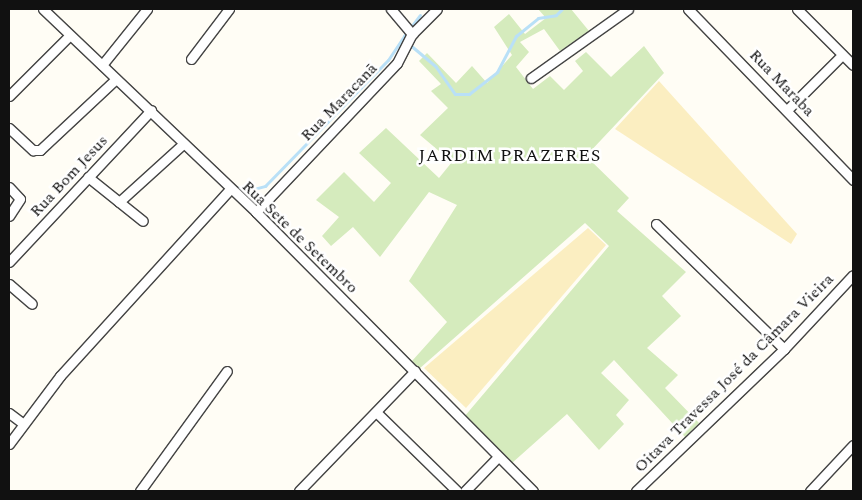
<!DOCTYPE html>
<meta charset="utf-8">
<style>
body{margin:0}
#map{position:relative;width:862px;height:500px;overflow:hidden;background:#fffdf5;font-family:Spectral,serif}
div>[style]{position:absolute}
.green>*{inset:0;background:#d5ebbd}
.sand>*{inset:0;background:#fbeec1}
.stream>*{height:3px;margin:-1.5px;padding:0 1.5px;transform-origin:1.5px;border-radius:1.5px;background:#b9e0f7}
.roads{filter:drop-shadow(1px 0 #444) drop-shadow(-1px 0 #444) drop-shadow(0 1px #444) drop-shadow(0 -1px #444)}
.street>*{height:9px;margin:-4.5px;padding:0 4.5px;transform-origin:4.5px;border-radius:4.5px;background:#fff}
span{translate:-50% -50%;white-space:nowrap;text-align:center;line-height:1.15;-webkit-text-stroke:5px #fff;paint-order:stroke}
.street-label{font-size:16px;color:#111}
.neighbourhood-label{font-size:18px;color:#111;letter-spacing:1px}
.frame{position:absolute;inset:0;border:10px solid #111;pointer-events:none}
</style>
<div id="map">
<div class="green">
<i style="clip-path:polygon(538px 9px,571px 9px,589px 31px,560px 51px,544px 29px,520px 42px,529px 52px,516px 67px,533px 89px,550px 76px,564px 90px,583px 71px,575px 61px,586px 52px,611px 77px,644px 46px,664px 73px,586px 156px,629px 198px,617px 211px,686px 272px,662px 296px,681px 316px,647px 348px,678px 375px,665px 388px,699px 423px,685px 437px,614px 360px,601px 373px,629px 400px,616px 415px,624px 424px,599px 450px,567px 414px,512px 463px,464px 417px,609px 246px,585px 223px,419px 369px,412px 361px,447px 322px,409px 281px,457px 205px,429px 192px,380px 257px,353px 227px,331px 246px,322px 236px,339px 217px,316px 200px,344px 172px,374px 202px,391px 183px,359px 153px,386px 128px,439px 178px,452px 162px,420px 135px,448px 108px,431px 91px,441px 84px,419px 61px,427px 53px,456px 83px,472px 66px,487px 83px,512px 55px,494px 27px,509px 14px,525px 34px,546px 18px)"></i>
</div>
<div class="sand">
<i style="clip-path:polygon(659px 81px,797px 234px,791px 244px,615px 129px)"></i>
<i style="clip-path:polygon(588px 228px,606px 245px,466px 408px,424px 368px)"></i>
</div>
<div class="stream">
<i style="left:420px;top:15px;width:26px;rotate:127deg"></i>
<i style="left:404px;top:36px;width:9px;rotate:58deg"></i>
<i style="left:409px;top:44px;width:35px;rotate:40deg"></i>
<i style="left:436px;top:67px;width:33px;rotate:55deg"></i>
<i style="left:455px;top:94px;width:14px"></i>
<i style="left:469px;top:94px;width:36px;rotate:-38deg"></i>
<i style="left:497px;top:72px;width:41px;rotate:-62.2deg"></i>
<i style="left:516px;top:36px;width:28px;rotate:-39deg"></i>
<i style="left:538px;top:18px;width:18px;rotate:-9deg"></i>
<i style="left:556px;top:15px;width:8px;rotate:-45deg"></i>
<i style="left:234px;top:187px;width:16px;rotate:11deg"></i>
<i style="left:250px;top:190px;width:16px;rotate:-15deg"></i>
<i style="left:265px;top:186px;width:176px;rotate:-45.7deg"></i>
<i style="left:388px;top:60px;width:29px;rotate:-56deg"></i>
</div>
<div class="roads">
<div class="street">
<i style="left:43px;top:9px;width:294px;rotate:43.6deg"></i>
<i style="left:256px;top:212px;width:393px;rotate:45.2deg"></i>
<i style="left:391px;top:9px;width:33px;rotate:50deg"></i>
<i style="left:688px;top:9px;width:238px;rotate:46deg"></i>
<i style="left:797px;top:9px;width:79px;rotate:45deg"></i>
<i style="left:191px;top:59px;width:63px;rotate:-52.8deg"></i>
<i style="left:102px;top:65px;width:72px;rotate:-51.2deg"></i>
<i style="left:531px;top:78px;width:119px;rotate:-35.4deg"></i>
<i style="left:9px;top:96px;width:85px;rotate:-45deg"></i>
<i style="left:787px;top:110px;width:78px;rotate:-45deg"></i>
<i style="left:9px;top:128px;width:33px;rotate:43deg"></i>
<i style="left:33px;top:150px;width:7px"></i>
<i style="left:40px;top:150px;width:104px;rotate:-43.1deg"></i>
<i style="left:88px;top:177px;width:70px;rotate:38.7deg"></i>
<i style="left:9px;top:187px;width:16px;rotate:47deg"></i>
<i style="left:20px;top:199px;width:20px;rotate:123deg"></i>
<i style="left:119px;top:202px;width:86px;rotate:-42.2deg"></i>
<i style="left:256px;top:212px;width:205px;rotate:-46.6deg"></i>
<i style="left:397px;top:63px;width:33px;rotate:-63deg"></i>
<i style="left:412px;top:34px;width:35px;rotate:-45deg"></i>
<i style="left:656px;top:224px;width:179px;rotate:44.3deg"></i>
<i style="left:9px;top:262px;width:208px;rotate:-46.9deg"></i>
<i style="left:9px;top:284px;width:30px;rotate:41deg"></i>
<i style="left:376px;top:412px;width:113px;rotate:44.3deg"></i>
<i style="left:9px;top:413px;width:15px;rotate:37deg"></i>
<i style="left:9px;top:444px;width:85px;rotate:-53.1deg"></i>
<i style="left:60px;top:376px;width:253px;rotate:-47.7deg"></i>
<i style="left:140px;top:491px;width:148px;rotate:-54.1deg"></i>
<i style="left:299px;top:491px;width:167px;rotate:-46deg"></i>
<i style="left:465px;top:491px;width:46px;rotate:-45.9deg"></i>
<i style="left:636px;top:491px;width:205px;rotate:-43.8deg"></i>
<i style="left:784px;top:349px;width:101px;rotate:-47deg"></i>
<i style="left:810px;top:491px;width:63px;rotate:-46.9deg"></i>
</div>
</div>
<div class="street-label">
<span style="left:782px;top:83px;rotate:46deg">Rua Maraba</span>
<span style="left:339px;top:102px;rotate:-46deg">Rua Maracanã</span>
<span style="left:69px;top:176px;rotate:-47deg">Rua Bom Jesus</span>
<span style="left:300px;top:237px;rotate:44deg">Rua Sete de Setembro</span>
<span style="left:734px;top:373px;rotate:-45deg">Oitava Travessa José da Câmara Vieira</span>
</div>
<div class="neighbourhood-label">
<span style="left:510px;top:156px">JARDIM PRAZERES</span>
</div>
<div class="frame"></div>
</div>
